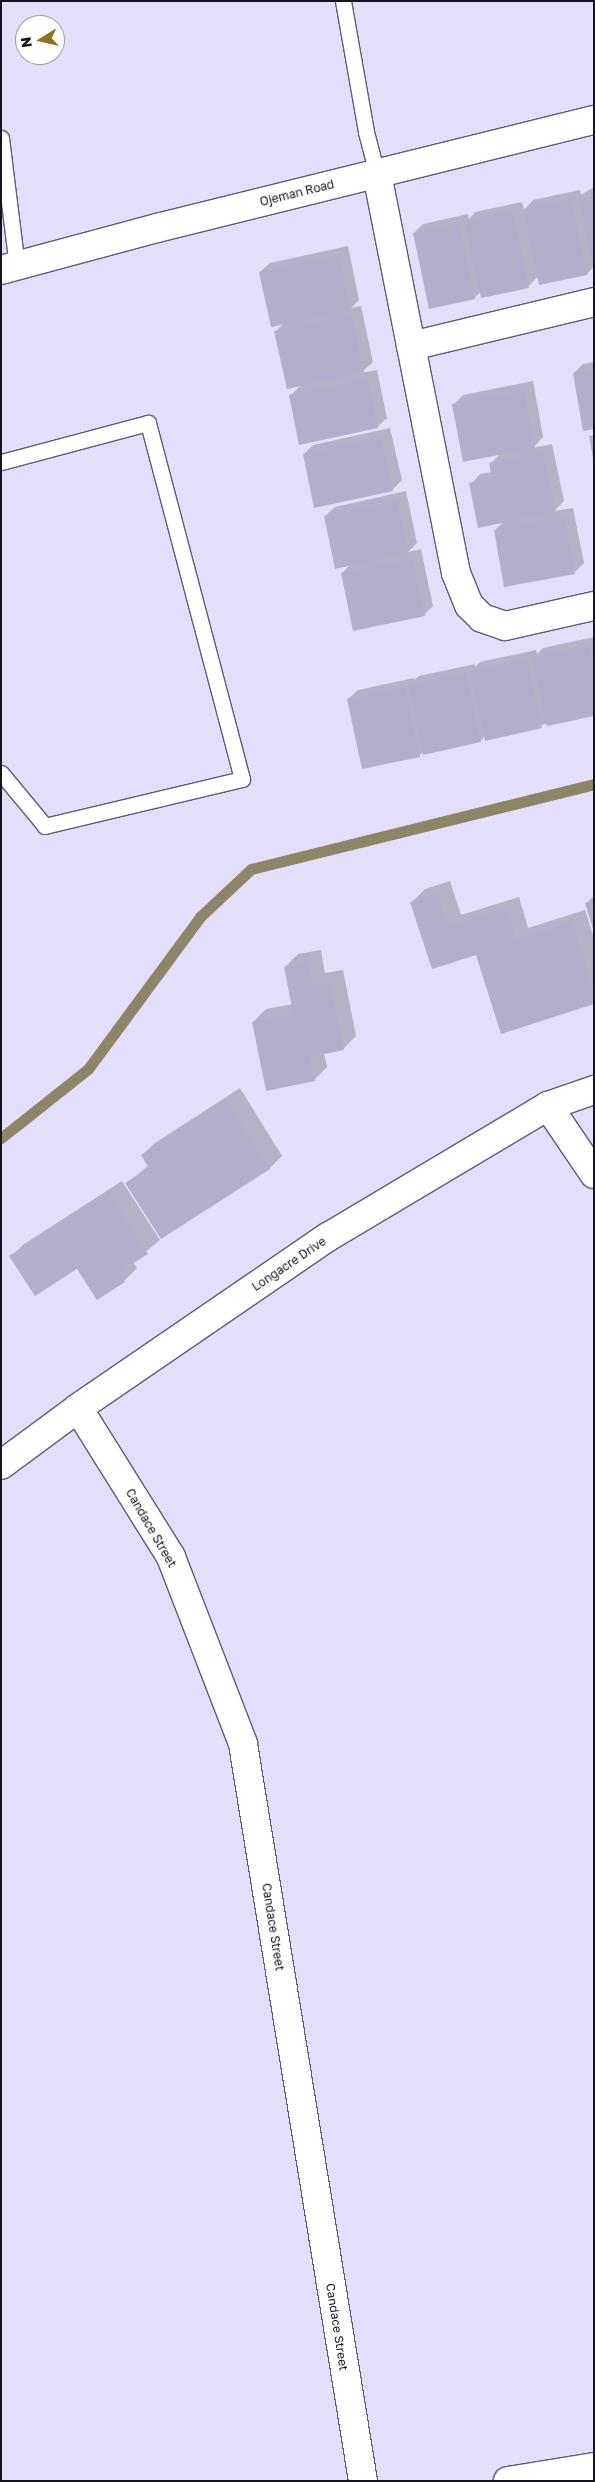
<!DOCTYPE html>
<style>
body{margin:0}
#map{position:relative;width:595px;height:2482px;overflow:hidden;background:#e3dffa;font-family:"Golos Text",sans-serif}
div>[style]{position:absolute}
.shadow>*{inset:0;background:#0003}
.stream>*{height:11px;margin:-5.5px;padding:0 5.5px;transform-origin:5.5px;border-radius:5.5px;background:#8d8567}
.building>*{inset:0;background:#b4aecd}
.roads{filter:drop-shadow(1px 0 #605a77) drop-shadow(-1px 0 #605a77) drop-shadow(0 1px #605a77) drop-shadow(0 -1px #605a77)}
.lane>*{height:15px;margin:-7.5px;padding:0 7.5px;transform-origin:7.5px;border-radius:7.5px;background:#fff}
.street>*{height:28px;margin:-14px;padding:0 14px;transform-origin:14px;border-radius:14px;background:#fff}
.secondary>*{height:28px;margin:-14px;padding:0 14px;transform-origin:14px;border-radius:14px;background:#fff}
span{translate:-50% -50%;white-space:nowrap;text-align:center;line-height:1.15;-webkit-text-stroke:4px #fff;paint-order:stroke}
.street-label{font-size:12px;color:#16131f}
.frame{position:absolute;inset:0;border:2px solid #16131f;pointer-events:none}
.north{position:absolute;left:15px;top:15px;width:50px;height:50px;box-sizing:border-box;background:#fff;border:1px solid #a2a1a5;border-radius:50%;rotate:261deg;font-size:14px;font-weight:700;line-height:20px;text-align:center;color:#16131f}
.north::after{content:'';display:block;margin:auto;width:18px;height:22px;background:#8b7519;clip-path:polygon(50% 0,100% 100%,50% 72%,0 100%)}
</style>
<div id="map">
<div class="shadow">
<i style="clip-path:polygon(594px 187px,594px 266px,587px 274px,540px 283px,538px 276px,529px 286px,481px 292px,474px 298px,414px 233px,423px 224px,468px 214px,469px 219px,475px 212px,522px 202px,524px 210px,533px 200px,580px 190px,581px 195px)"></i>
<i style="clip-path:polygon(348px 246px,359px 300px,351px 308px,361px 306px,373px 362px,361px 373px,377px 370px,387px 418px,377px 427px,290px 396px,301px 385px,275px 332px,283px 324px,260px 272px,270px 263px)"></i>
<i style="clip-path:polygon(594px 362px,594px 428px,574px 373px,583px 364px)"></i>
<i style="clip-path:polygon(533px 381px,543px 437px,533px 448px,552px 444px,564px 501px,554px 511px,573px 508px,584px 563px,574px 573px,495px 530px,504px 521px,471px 484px,480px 474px,492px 472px,490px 464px,501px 453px,454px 404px,463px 395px)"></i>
<i style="clip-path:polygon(390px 428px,402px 480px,392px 490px,304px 454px,313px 445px)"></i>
<i style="clip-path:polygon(406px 491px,417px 543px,408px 552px,421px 549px,433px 606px,424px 615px,342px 573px,351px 564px,325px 516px,335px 507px)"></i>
<i style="clip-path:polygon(594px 637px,594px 715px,485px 736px,480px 741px,424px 751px,419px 756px,348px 699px,358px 690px,414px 678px,414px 680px,419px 676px,475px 664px,475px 667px,480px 662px,536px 650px,537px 654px,543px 648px)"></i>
<i style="clip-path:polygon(450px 881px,461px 915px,519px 897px,528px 928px,585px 910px,594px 938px,594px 1003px,477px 954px,412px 902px,425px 889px)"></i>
<i style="clip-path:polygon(594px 896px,594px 926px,586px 903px)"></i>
<i style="clip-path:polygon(321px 950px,325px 973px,343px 970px,356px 1036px,343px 1049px,324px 1053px,327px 1067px,314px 1080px,253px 1022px,266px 1009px,293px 1004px,285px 967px,298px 954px)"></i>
<i style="clip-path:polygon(240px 1088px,282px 1156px,270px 1168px,162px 1237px,127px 1183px,149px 1165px,142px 1155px,155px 1143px)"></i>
<i style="clip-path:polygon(122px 1181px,160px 1240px,133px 1262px,137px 1268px,124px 1281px,78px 1267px,11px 1257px,24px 1244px)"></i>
</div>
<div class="stream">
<i style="left:1px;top:1138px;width:111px;rotate:-38.4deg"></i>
<i style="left:88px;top:1069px;width:190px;rotate:-53.6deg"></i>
<i style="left:201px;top:916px;width:69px;rotate:-43.2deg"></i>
<i style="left:251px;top:869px;width:353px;rotate:-13.9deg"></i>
</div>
<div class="building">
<i style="clip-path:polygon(594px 194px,594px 267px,593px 267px,578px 197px)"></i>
<i style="clip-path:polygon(571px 199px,587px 275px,539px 285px,523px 209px)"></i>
<i style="clip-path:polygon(513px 211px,529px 288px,481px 298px,464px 221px)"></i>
<i style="clip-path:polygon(459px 223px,475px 299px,429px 309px,413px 233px)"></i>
<i style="clip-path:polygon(339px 255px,350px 311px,271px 327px,259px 272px)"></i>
<i style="clip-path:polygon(352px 315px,364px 373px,287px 389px,274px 331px)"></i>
<i style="clip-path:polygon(594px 369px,594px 429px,583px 431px,573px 373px)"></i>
<i style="clip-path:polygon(368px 379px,378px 428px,299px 445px,289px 395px)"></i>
<i style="clip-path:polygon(524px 390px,535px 448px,463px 462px,452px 404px)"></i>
<i style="clip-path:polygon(594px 435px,594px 458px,593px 458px,589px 436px)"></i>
<i style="clip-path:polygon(381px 437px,393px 491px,314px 508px,303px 454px)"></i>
<i style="clip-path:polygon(543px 452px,556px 512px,478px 528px,469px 483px,492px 479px,489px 463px)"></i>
<i style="clip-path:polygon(397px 500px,409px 553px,335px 569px,324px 516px)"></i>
<i style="clip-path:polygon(564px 516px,575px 574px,504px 587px,494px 530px)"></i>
<i style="clip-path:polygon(412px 558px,425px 616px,353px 631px,341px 573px)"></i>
<i style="clip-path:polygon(589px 645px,594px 668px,594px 716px,547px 726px,532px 657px)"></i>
<i style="clip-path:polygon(527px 659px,542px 728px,485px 741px,470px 671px)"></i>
<i style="clip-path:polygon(466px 672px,481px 742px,423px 755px,408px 685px)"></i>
<i style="clip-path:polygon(405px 686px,420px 757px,362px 769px,347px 699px)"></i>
<i style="clip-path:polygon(437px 893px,448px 927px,506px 908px,516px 939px,572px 922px,594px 990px,594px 1004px,501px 1034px,476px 955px,432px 969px,410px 902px)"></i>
<i style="clip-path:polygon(594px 900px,594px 928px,593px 929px,585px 903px)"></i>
<i style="clip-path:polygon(308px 962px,312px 985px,330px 982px,344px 1050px,310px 1057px,315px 1081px,266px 1091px,252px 1022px,293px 1013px,284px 967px)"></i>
<i style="clip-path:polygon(226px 1100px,270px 1169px,161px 1239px,125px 1183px,149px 1168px,141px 1155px)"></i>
<i style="clip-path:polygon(109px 1192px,148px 1254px,119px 1272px,125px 1282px,97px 1300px,77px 1269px,35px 1296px,9px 1256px)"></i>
</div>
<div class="roads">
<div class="lane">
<i style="left:343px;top:1px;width:133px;rotate:80deg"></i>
<i style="left:366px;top:132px;width:43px;rotate:75.3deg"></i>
<i style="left:1px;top:138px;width:129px;rotate:82.9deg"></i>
<i style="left:1px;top:462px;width:152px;rotate:-14.9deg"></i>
<i style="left:148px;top:423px;width:368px;rotate:75.2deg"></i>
<i style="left:242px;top:779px;width:203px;rotate:166.6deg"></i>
<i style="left:45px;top:826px;width:69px;rotate:-129.7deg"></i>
</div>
<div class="street">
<i style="left:377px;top:174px;width:407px;rotate:78.8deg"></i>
<i style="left:456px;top:573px;width:35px;rotate:68deg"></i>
<i style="left:469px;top:605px;width:18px;rotate:45deg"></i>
<i style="left:482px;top:618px;width:24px;rotate:19deg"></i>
<i style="left:505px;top:626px;width:91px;rotate:-12.7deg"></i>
<i style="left:1px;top:270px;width:162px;rotate:-15.1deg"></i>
<i style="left:157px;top:228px;width:450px;rotate:-13.9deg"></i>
<i style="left:411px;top:346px;width:188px;rotate:-13.5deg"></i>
<i style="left:548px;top:1106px;width:82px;rotate:55.9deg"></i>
<i style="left:78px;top:1408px;width:176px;rotate:58deg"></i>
<i style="left:171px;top:1557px;width:200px;rotate:68.9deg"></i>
<i style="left:243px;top:1744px;width:747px;rotate:80.75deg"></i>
<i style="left:1px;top:1465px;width:96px;rotate:-36.5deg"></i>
<i style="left:78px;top:1408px;width:303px;rotate:-34.4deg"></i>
<i style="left:328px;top:1237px;width:256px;rotate:-30.8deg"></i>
<i style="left:548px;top:1106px;width:49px;rotate:-19.2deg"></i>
</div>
<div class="secondary">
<i style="left:508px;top:2481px;width:87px;rotate:-9.2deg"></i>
</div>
</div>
<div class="street-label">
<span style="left:297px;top:193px;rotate:-14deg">Ojeman Road</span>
<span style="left:289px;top:1264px;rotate:-34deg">Longacre Drive</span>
<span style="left:151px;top:1528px;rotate:60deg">Candace Street</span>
<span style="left:273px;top:1927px;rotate:81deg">Candace Street</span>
<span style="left:337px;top:2327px;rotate:81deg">Candace Street</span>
</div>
<div class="frame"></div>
<div class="north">N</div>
</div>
